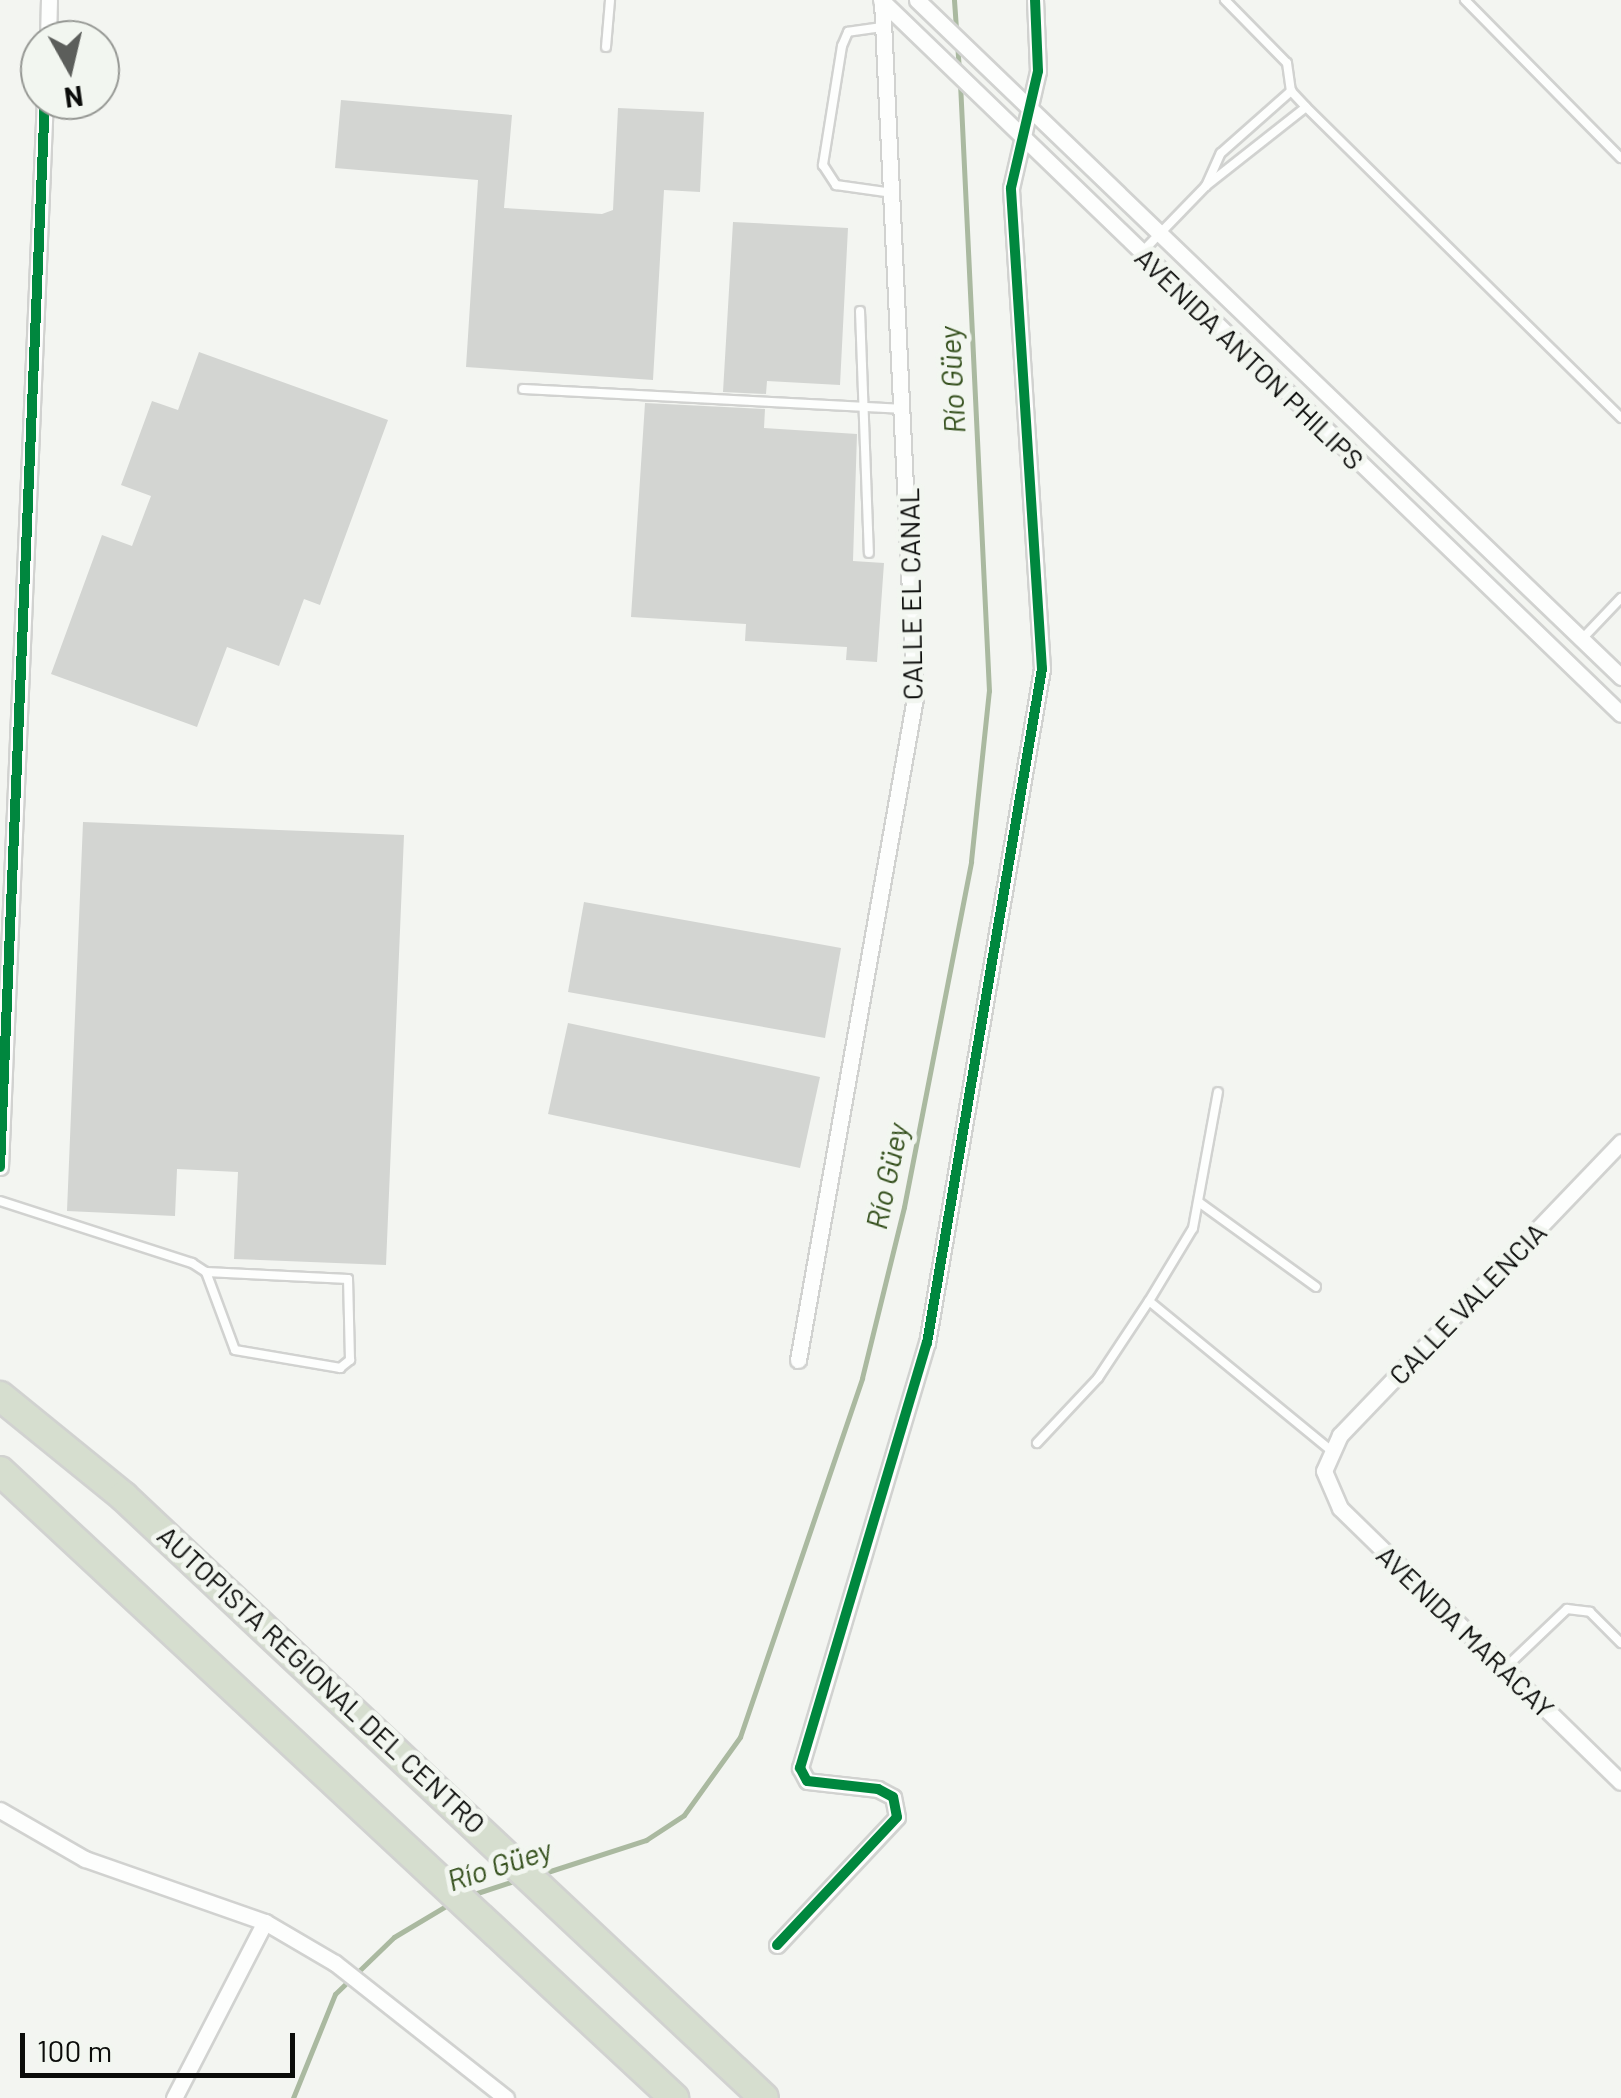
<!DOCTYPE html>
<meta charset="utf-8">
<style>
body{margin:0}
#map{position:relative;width:1621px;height:2098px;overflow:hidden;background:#f3f5f1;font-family:Barlow,sans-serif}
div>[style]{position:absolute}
.stream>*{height:5px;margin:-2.5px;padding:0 2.5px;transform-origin:2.5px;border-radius:2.5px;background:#aab9a0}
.building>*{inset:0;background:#d3d5d2}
.roads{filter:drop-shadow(2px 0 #d1d2d0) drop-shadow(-2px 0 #d1d2d0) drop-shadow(0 2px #d1d2d0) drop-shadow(0 -2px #d1d2d0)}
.service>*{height:8px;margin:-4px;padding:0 4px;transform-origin:4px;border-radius:4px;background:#fdfefd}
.minor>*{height:15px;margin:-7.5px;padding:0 7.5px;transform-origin:7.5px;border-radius:7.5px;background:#fdfefd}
.motorway>*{height:28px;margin:-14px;padding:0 14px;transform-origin:14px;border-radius:14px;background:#d6decf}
.cycleway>*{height:10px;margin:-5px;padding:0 5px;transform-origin:5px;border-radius:5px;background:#00873e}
span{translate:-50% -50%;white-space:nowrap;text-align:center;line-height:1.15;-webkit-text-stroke:10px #f2f6f0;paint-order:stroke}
.street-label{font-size:28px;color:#0b0c0a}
.water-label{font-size:30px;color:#35501d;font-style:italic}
.north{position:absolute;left:20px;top:20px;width:100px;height:100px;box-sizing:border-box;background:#f2f6f0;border:2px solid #969894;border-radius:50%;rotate:172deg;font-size:28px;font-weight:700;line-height:40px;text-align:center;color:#0b0c0a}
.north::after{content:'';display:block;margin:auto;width:35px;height:45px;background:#5c5e5b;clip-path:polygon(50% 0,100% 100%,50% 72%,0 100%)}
.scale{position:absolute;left:20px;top:2033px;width:275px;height:45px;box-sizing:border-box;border:5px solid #0b0c0a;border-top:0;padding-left:12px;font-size:30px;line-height:35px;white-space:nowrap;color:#0b0c0a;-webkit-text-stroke:8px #f2f6f0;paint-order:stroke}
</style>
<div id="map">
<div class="stream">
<i style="left:954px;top:0;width:31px;rotate:86deg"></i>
<i style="left:957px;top:42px;width:29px;rotate:86deg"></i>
<i style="left:538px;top:1875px;width:114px;rotate:-18deg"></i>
<i style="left:646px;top:1840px;width:45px;rotate:-33.3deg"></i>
<i style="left:684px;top:1815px;width:96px;rotate:-54.3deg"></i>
<i style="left:740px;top:1737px;width:379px;rotate:-71.2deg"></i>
<i style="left:862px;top:1378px;width:176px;rotate:-76.2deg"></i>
<i style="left:904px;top:1207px;width:352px;rotate:-79deg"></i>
<i style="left:971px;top:861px;width:171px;rotate:-84deg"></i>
<i style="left:989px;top:691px;width:610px;rotate:-92.73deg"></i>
<i style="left:471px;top:1895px;width:48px;rotate:-18.1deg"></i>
<i style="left:293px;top:2098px;width:112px;rotate:-68deg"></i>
<i style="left:335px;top:1994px;width:82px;rotate:-44deg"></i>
<i style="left:394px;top:1937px;width:66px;rotate:-30.8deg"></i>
</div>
<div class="building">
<i style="clip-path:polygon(341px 100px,512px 115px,504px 208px,602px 214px,613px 210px,618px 108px,704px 112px,700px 192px,664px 190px,653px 380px,466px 367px,478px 180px,335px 168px)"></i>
<i style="clip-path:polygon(733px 222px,848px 228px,840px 385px,767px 381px,766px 394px,723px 392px)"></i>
<i style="clip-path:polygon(199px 352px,388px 420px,320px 605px,304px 599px,279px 666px,227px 647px,197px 727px,51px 674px,102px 535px,132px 546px,151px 496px,121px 485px,152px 401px,178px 410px)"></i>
<i style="clip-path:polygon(645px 403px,765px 409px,764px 428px,857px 434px,853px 561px,884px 563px,877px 662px,846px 660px,847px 647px,745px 641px,746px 624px,631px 617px)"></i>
<i style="clip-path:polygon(83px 822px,404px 835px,386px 1265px,234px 1259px,238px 1172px,177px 1169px,175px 1216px,67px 1211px)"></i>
<i style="clip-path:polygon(584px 902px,841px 948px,825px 1038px,568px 992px)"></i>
<i style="clip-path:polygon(568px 1023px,820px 1077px,800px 1168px,548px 1114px)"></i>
</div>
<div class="roads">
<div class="service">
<i style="left:1225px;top:0;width:88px;rotate:45.5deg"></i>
<i style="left:1287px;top:63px;width:28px;rotate:82deg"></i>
<i style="left:1291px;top:91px;width:22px;rotate:47deg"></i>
<i style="left:1306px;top:107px;width:443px;rotate:44.6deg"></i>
<i style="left:1465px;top:0;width:222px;rotate:45.4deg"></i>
<i style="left:882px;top:27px;width:34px;rotate:172deg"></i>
<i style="left:848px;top:32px;width:15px;rotate:113deg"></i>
<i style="left:842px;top:46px;width:121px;rotate:99.1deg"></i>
<i style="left:823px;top:165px;width:24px;rotate:57deg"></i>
<i style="left:836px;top:185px;width:50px;rotate:8deg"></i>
<i style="left:606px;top:47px;width:47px;rotate:-85.1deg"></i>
<i style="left:1206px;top:186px;width:36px;rotate:-66deg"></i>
<i style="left:1221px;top:153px;width:94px;rotate:-41.5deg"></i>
<i style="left:1142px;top:252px;width:92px;rotate:-45.9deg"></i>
<i style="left:1206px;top:186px;width:127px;rotate:-38.3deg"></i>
<i style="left:860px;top:311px;width:242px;rotate:87.9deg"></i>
<i style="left:523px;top:389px;width:378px;rotate:3deg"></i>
<i style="left:1581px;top:640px;width:58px;rotate:-46.4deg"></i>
<i style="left:0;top:1201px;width:202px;rotate:17.9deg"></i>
<i style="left:192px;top:1263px;width:17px;rotate:33deg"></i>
<i style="left:206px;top:1272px;width:83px;rotate:69.6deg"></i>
<i style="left:235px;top:1350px;width:107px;rotate:9.7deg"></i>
<i style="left:340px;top:1368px;width:13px;rotate:-39deg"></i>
<i style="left:350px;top:1360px;width:81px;rotate:-91.4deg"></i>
<i style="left:348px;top:1279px;width:142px;rotate:-177.2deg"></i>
<i style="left:1200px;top:1203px;width:143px;rotate:35.9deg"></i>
<i style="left:1149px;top:1301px;width:85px;rotate:-58.9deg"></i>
<i style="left:1193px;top:1228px;width:138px;rotate:-79.6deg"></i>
<i style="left:1037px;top:1443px;width:89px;rotate:-46.8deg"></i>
<i style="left:1098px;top:1378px;width:92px;rotate:-56.5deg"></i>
<i style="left:1149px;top:1301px;width:233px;rotate:39.4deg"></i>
<i style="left:1504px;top:1669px;width:87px;rotate:-43.6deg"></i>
<i style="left:1567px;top:1609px;width:23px;rotate:7deg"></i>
<i style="left:1590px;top:1612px;width:44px;rotate:45deg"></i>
</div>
<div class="minor">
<i style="left:881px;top:0;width:1028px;rotate:43.98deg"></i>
<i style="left:917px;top:0;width:977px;rotate:43.88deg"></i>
<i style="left:48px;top:40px;width:40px;rotate:-88.6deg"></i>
<i style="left:1621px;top:1142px;width:406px;rotate:133.8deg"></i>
<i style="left:1340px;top:1435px;width:39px;rotate:114deg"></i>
<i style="left:1324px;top:1471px;width:40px;rotate:66.6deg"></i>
<i style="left:1340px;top:1508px;width:392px;rotate:44.3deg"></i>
<i style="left:0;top:1167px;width:1068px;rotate:-87.59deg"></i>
<i style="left:798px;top:1360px;width:672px;rotate:-79.98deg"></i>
<i style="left:915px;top:698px;width:699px;rotate:-92.71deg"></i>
<i style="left:0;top:1810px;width:98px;rotate:30deg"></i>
<i style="left:85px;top:1859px;width:191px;rotate:19.3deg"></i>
<i style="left:265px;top:1922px;width:81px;rotate:30.4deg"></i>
<i style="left:335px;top:1963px;width:218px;rotate:38.3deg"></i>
<i style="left:777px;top:1945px;width:175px;rotate:-46.8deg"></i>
<i style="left:897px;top:1817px;width:20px;rotate:-101deg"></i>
<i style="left:893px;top:1797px;width:17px;rotate:-152deg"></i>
<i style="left:878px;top:1789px;width:71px;rotate:-173.6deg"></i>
<i style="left:807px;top:1781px;width:15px;rotate:-118deg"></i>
<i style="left:800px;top:1768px;width:444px;rotate:-73.4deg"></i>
<i style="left:927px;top:1343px;width:684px;rotate:-80.32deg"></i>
<i style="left:1042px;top:669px;width:482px;rotate:-93.7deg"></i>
<i style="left:1011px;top:188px;width:120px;rotate:-77deg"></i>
<i style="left:1038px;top:71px;width:71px;rotate:-92.4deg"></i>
<i style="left:174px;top:2098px;width:198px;rotate:-62.7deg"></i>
</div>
<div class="motorway">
<i style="left:0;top:1396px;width:159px;rotate:39.1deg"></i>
<i style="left:123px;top:1496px;width:879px;rotate:43.2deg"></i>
<i style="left:0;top:1471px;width:921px;rotate:42.93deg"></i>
</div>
</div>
<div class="cycleway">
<i style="left:0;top:1167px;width:1068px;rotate:-87.59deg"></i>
<i style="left:777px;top:1945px;width:175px;rotate:-46.8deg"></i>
<i style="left:897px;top:1817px;width:20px;rotate:-101deg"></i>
<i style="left:893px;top:1797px;width:17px;rotate:-152deg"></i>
<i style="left:878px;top:1789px;width:71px;rotate:-173.6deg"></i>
<i style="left:807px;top:1781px;width:15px;rotate:-118deg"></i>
<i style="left:800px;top:1768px;width:444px;rotate:-73.4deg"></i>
<i style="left:927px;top:1343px;width:684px;rotate:-80.32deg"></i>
<i style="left:1042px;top:669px;width:482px;rotate:-93.7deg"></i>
<i style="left:1011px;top:188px;width:120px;rotate:-77deg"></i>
<i style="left:1038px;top:71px;width:71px;rotate:-92.4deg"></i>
</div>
<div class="street-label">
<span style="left:1250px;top:358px;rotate:44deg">AVENIDA ANTON PHILIPS</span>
<span style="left:910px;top:594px;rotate:-91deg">CALLE EL CANAL</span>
<span style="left:1467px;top:1303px;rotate:-46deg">CALLE VALENCIA</span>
<span style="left:1466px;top:1631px;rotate:44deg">AVENIDA MARACAY</span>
<span style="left:322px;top:1679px;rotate:43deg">AUTOPISTA REGIONAL DEL CENTRO</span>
</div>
<div class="water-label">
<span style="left:951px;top:380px;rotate:-93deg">Río Güey</span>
<span style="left:886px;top:1176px;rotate:-78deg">Río Güey</span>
<span style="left:499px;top:1864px;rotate:-18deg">Río Güey</span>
</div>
<div class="north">N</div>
<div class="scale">100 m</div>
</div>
